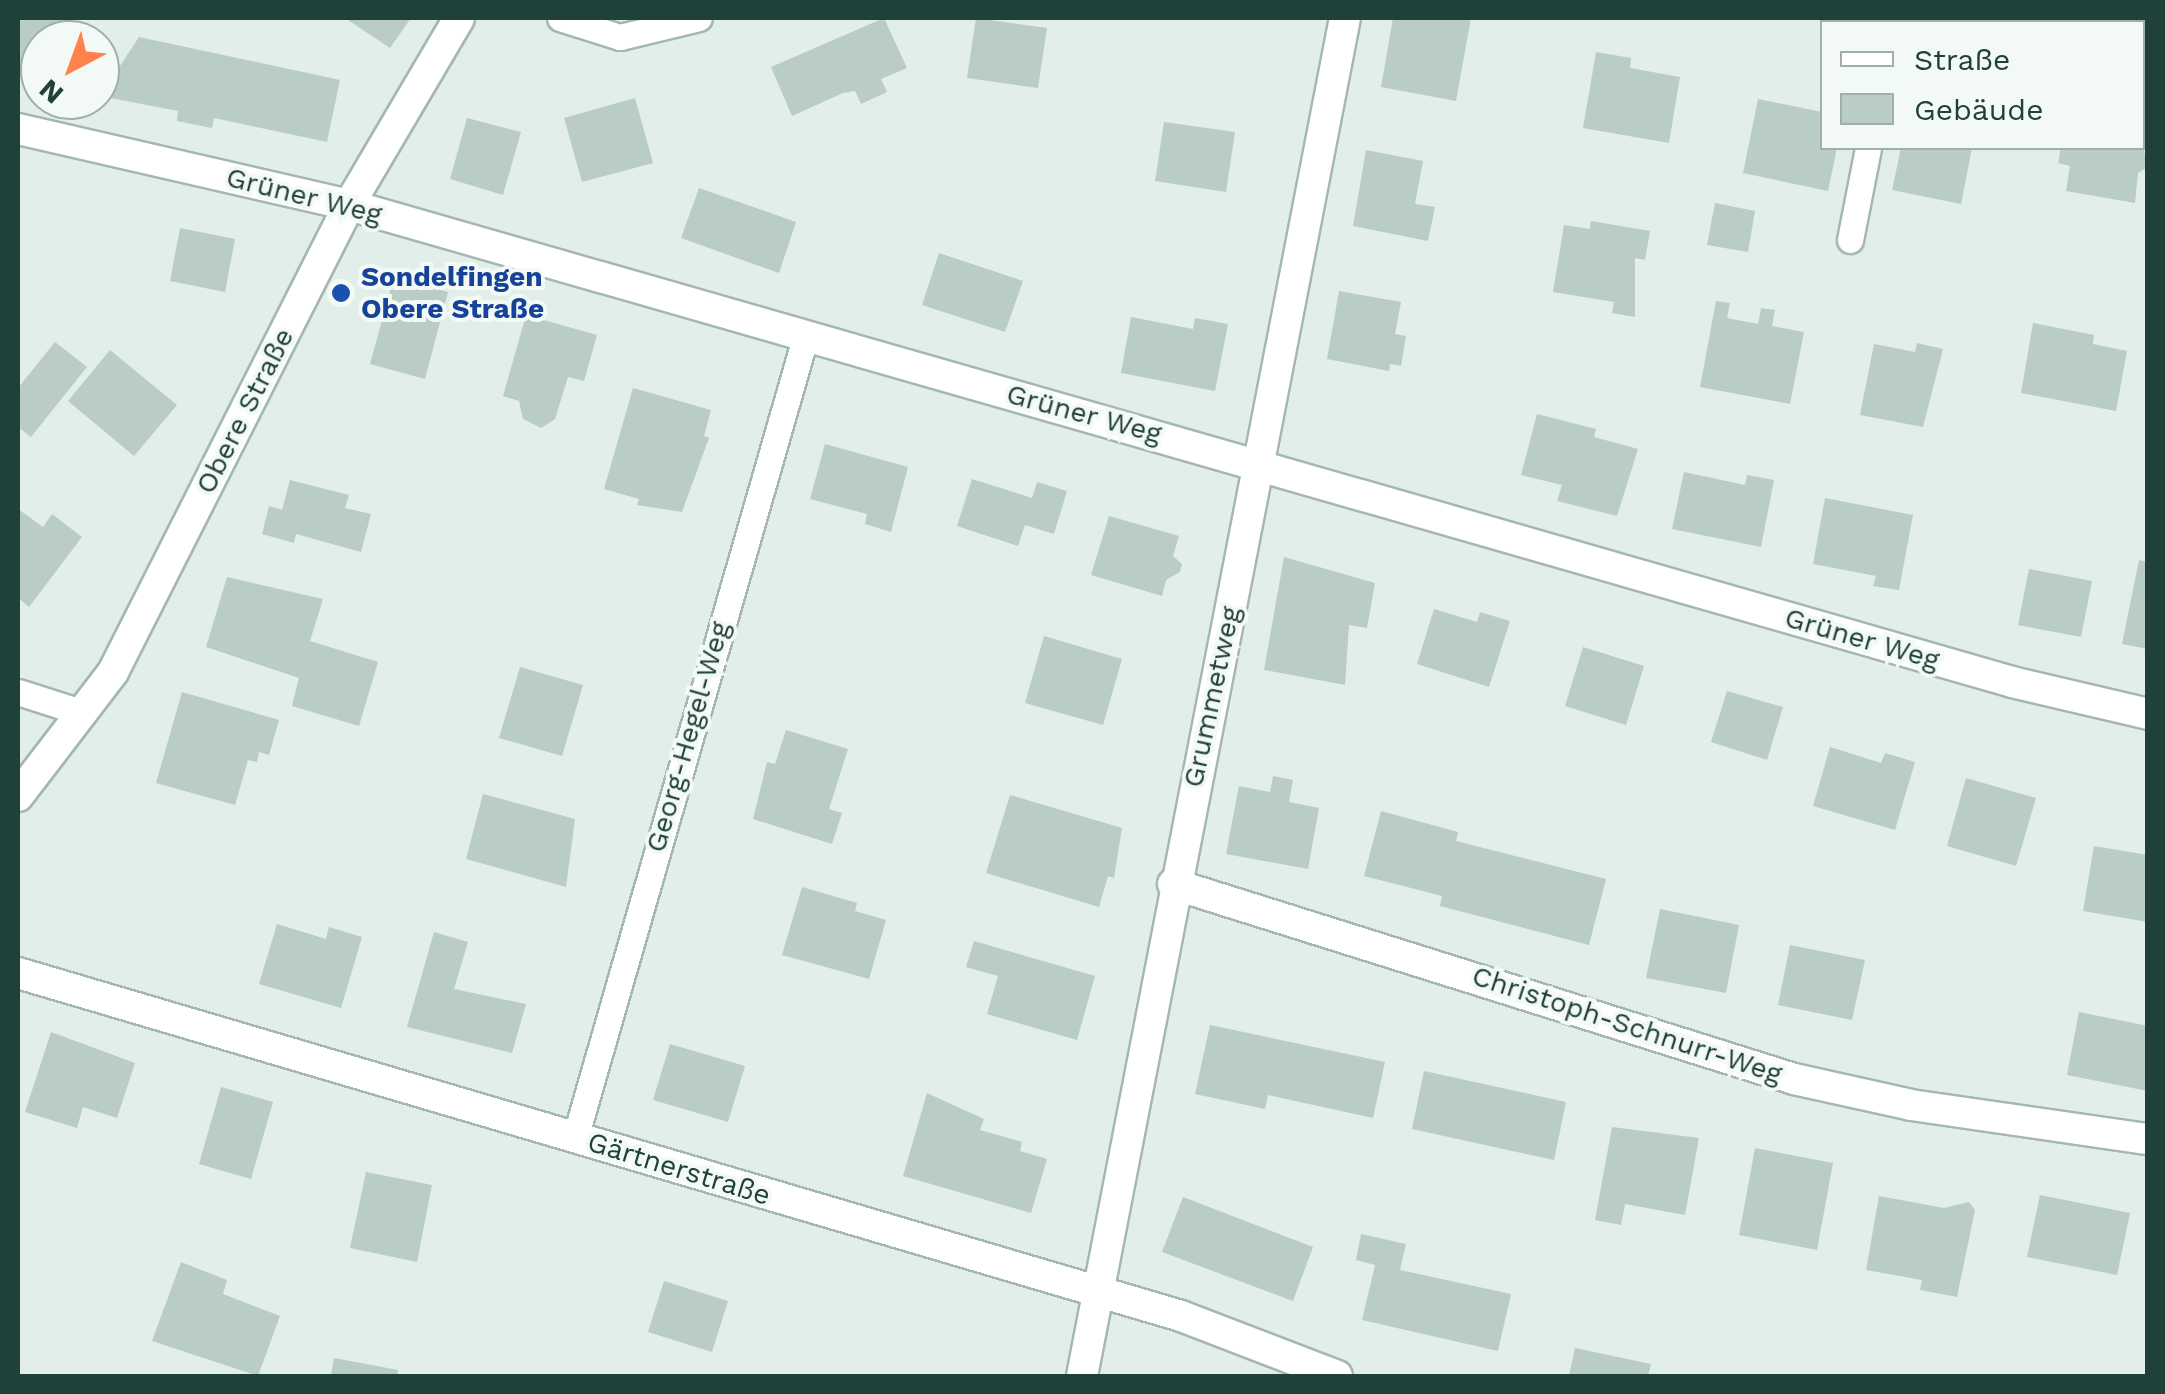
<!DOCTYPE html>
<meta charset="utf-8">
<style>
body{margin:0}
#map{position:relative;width:2165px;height:1394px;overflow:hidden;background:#e2eee9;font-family:"Work Sans",sans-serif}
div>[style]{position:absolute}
.building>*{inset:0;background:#b9ccc5}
.roads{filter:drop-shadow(2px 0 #a4b7b1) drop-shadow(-2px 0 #a4b7b1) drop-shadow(0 2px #a4b7b1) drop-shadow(0 -2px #a4b7b1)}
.lane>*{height:25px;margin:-12.5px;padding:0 12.5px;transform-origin:12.5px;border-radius:12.5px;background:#fff}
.street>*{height:30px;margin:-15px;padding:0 15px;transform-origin:15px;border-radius:15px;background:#fff}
.dots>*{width:28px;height:28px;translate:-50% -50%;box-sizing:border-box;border:5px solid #f3faf6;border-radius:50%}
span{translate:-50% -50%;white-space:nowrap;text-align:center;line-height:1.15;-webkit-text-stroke:8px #f3faf6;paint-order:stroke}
.street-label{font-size:28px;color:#204139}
.transit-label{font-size:28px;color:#164399;font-weight:700}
.left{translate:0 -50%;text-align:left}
.frame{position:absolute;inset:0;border:20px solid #204139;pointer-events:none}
.legend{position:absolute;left:1820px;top:20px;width:325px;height:130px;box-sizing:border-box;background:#f3faf6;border:2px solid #9fb0aa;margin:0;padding:12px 18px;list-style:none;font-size:30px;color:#204139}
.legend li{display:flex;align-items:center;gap:20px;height:50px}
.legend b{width:50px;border:2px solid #9fb0aa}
.north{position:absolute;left:20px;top:20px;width:100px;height:100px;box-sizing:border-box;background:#f3faf6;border:2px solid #9fb0aa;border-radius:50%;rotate:221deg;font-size:28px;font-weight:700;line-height:40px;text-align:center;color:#204139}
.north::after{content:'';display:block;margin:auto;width:35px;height:45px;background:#ff824e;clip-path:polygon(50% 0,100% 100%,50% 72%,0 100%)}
</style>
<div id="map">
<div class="building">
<i style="clip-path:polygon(18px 18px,73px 20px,68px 40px,40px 40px,40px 82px,18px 77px)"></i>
<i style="clip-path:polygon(345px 18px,411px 18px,390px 48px)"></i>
<i style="clip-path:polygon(884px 18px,907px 68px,881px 79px,887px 92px,861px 104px,855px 91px,843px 93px,792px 116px,771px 67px)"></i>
<i style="clip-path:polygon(976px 18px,1047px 28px,1038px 88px,967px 78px)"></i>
<i style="clip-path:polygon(1393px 18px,1471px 18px,1456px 101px,1381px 87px)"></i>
<i style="clip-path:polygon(139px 37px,340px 80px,327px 142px,214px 118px,212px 128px,177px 121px,178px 111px,100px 96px)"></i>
<i style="clip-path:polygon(1596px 52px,1631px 58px,1630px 68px,1680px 77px,1669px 143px,1583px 128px)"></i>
<i style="clip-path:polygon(635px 98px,653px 163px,582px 182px,564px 118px)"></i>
<i style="clip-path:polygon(1758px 99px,1822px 112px,1822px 148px,1837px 148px,1828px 191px,1743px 173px)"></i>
<i style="clip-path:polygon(467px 118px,521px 132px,503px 195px,450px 179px)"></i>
<i style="clip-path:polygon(1164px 122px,1235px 132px,1226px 192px,1155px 181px)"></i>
<i style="clip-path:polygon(2142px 143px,2148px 167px,2138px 173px,2135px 203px,2066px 191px,2070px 166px,2058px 163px,2061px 148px)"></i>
<i style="clip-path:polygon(1901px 148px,1972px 148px,1961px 204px,1892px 190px)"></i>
<i style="clip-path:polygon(1366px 150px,1423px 161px,1415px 204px,1435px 207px,1428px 241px,1353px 226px)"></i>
<i style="clip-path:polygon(699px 188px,796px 222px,779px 273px,681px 238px)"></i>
<i style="clip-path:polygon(1715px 203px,1755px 211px,1748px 252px,1707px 245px)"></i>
<i style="clip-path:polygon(1591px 221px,1650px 231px,1645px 260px,1635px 258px,1635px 317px,1612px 313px,1614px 302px,1553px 292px,1564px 225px,1590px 229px)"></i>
<i style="clip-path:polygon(180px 228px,235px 239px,225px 292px,170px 281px)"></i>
<i style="clip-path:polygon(939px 253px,1023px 281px,1005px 332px,922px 305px)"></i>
<i style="clip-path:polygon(394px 277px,448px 292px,425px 379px,370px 364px)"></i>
<i style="clip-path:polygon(1339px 291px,1401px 302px,1395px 334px,1406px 336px,1401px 366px,1390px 364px,1389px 371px,1327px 359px)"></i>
<i style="clip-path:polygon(1716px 301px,1730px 303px,1727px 318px,1758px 324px,1761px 308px,1775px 310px,1772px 326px,1804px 332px,1790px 404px,1700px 387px)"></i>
<i style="clip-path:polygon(526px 315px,597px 335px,584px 381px,568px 377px,555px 419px,541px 428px,523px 419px,519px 401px,503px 396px)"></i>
<i style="clip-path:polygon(1131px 317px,1193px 329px,1195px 318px,1228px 324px,1215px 391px,1121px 373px)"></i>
<i style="clip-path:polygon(2033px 323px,2094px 335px,2093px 344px,2127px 351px,2116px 411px,2021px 393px)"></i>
<i style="clip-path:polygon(55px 342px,87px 367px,31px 437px,18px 427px,18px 388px)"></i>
<i style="clip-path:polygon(1917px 343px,1943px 349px,1923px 427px,1860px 415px,1874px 344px,1915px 352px)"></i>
<i style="clip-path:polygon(110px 350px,177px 405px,134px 456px,68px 401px)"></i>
<i style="clip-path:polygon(633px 388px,711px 410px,704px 436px,709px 438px,682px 512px,637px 505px,639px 499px,604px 489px)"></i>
<i style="clip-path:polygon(1537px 414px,1596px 429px,1594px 437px,1638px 449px,1617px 516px,1557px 501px,1562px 485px,1521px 475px)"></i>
<i style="clip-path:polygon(825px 444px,908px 467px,891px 532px,865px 524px,867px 514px,810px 499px)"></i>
<i style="clip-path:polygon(1684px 472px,1745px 485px,1747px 475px,1774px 480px,1761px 547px,1672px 529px)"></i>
<i style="clip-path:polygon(972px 479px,1032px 498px,1037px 482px,1067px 491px,1054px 534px,1025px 525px,1018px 546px,957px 526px)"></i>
<i style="clip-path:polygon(290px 480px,349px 495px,345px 508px,371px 514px,361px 552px,296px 534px,294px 543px,262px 534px,269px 506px,282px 510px)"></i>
<i style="clip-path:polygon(1825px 498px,1913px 515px,1899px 590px,1873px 586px,1876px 576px,1813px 564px)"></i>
<i style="clip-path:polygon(18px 509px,43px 527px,52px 514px,82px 537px,29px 607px,18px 598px)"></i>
<i style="clip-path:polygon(1109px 516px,1179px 536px,1173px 556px,1182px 564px,1180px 572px,1166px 580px,1162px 596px,1091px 575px)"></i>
<i style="clip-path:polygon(1284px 557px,1375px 583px,1367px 628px,1349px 625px,1345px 685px,1264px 670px)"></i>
<i style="clip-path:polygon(2139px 560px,2148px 562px,2148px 649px,2122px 644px)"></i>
<i style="clip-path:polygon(2029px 569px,2092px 581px,2081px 637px,2018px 625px)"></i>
<i style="clip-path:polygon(227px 577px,323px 599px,310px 641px,378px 662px,359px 726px,292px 706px,299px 678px,206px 647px)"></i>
<i style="clip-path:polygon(1434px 609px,1477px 622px,1480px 612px,1510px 621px,1489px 687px,1417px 664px)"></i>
<i style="clip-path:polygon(1044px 636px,1122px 659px,1103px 725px,1025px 703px)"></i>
<i style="clip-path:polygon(1583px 647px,1644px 666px,1626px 725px,1565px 706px)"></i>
<i style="clip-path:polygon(520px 667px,583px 685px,562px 756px,499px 738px)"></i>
<i style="clip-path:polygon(1727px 691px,1783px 707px,1767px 760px,1711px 742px)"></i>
<i style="clip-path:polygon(182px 692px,279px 720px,269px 755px,259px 752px,257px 762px,248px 760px,235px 805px,156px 783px)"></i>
<i style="clip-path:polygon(786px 730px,848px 749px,829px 809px,842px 813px,832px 844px,753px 819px,767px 762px,775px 764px)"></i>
<i style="clip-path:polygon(1830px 747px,1881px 763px,1885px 753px,1915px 762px,1895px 830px,1813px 806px)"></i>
<i style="clip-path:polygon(1273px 776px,1293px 780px,1289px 802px,1319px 808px,1308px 869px,1226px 854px,1239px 786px,1270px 792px)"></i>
<i style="clip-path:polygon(1966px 778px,2036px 798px,2016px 866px,1947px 846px)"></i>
<i style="clip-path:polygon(483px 794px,575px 819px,566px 887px,466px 859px)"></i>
<i style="clip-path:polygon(1010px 795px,1122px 828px,1114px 878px,1108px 876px,1099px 907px,986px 873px)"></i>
<i style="clip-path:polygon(1381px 811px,1458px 832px,1456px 841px,1606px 879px,1589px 945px,1440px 906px,1442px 896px,1364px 876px)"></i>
<i style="clip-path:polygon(2094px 846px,2148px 855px,2148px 922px,2083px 911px)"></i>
<i style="clip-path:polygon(802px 887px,857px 903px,855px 911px,886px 920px,869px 979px,782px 955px)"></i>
<i style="clip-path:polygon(1660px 909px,1739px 925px,1726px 993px,1646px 978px)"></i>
<i style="clip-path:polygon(277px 924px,326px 939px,329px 927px,362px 937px,341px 1008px,259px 984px)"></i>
<i style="clip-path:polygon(434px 932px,468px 942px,454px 989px,526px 1004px,512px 1053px,407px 1027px)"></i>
<i style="clip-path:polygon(974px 941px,1095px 976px,1077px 1040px,987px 1014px,998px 976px,966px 967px)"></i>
<i style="clip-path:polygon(1790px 945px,1865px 960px,1852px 1020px,1778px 1005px)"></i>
<i style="clip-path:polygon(2079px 1012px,2148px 1026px,2148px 1091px,2067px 1075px)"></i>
<i style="clip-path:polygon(1210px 1025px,1385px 1062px,1373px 1118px,1268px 1095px,1265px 1109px,1195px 1094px)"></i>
<i style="clip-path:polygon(51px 1032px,135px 1063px,117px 1118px,83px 1107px,77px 1128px,25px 1112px)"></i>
<i style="clip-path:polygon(670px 1044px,745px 1066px,728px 1122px,653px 1100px)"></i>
<i style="clip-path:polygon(1424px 1071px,1566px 1102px,1554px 1160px,1412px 1129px)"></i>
<i style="clip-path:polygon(221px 1087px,273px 1102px,251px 1179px,199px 1164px)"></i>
<i style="clip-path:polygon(927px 1093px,984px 1119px,980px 1130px,1022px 1142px,1020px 1151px,1047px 1159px,1031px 1213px,903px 1176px)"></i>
<i style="clip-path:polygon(1612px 1127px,1699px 1138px,1685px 1215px,1625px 1204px,1621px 1225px,1595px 1220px)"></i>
<i style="clip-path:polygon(1755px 1148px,1833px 1163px,1817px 1250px,1739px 1235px)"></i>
<i style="clip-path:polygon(366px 1172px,432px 1185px,417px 1262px,350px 1248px)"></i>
<i style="clip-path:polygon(2040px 1195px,2130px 1213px,2117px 1275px,2027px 1257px)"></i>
<i style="clip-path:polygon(1879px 1196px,1944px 1208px,1969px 1202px,1975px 1210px,1957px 1297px,1920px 1290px,1922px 1280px,1866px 1270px)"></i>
<i style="clip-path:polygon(1183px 1197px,1313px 1247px,1293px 1301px,1162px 1252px)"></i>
<i style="clip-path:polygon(1361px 1234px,1406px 1244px,1400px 1270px,1511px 1294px,1498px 1351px,1362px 1320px,1375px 1265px,1356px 1260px)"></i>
<i style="clip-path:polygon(181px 1262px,227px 1280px,223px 1294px,280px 1316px,258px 1376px,152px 1341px)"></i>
<i style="clip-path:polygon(664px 1281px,728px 1301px,712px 1352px,648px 1332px)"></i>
<i style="clip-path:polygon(1575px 1348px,1651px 1364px,1648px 1376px,1569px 1376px)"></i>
<i style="clip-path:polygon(334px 1358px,398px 1370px,397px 1376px,331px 1376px)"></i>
</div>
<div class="roads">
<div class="lane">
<i style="left:560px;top:18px;width:63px;rotate:17.6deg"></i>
<i style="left:620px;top:37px;width:81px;rotate:-13.5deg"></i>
<i style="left:1893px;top:22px;width:4px;rotate:-76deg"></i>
<i style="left:1850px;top:240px;width:94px;rotate:-78.9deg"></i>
<i style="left:18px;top:692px;width:69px;rotate:17.7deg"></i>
<i style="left:575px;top:1138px;width:832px;rotate:-73.96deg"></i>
</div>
<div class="street">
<i style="left:18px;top:129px;width:340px;rotate:12.9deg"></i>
<i style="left:349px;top:205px;width:1730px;rotate:16deg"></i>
<i style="left:2012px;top:682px;width:140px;rotate:13.2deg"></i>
<i style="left:18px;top:796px;width:156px;rotate:-52.5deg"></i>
<i style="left:113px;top:672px;width:523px;rotate:-63.19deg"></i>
<i style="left:349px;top:205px;width:217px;rotate:-59.5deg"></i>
<i style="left:1173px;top:884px;width:651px;rotate:17.43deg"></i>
<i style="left:1794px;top:1079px;width:120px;rotate:12.5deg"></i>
<i style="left:1911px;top:1105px;width:239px;rotate:8.2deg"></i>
<i style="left:18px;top:973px;width:1213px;rotate:16.43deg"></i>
<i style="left:1181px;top:1316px;width:167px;rotate:21deg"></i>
<i style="left:1082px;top:1376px;width:1383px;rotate:-79.04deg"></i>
</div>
</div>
<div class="dots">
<i style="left:341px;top:293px;background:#1a4fb4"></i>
</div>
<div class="street-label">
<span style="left:304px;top:196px;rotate:14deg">Grüner Weg</span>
<span style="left:245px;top:411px;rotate:-63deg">Obere Straße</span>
<span style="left:1084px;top:414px;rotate:15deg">Grüner Weg</span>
<span style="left:1862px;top:639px;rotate:16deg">Grüner Weg</span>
<span style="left:1212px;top:697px;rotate:-78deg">Grummetweg</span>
<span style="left:688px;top:737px;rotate:-74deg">Georg-Hegel-Weg</span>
<span style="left:1627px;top:1025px;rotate:18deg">Christoph-Schnurr-Weg</span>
<span style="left:679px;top:1169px;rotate:17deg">Gärtnerstraße</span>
</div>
<div class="transit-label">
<span class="left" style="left:361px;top:293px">Sondelfingen<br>Obere Straße</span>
</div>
<div class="frame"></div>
<ul class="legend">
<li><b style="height:12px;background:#fff"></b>Straße</li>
<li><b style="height:28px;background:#b9ccc5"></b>Gebäude</li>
</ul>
<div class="north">N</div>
</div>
